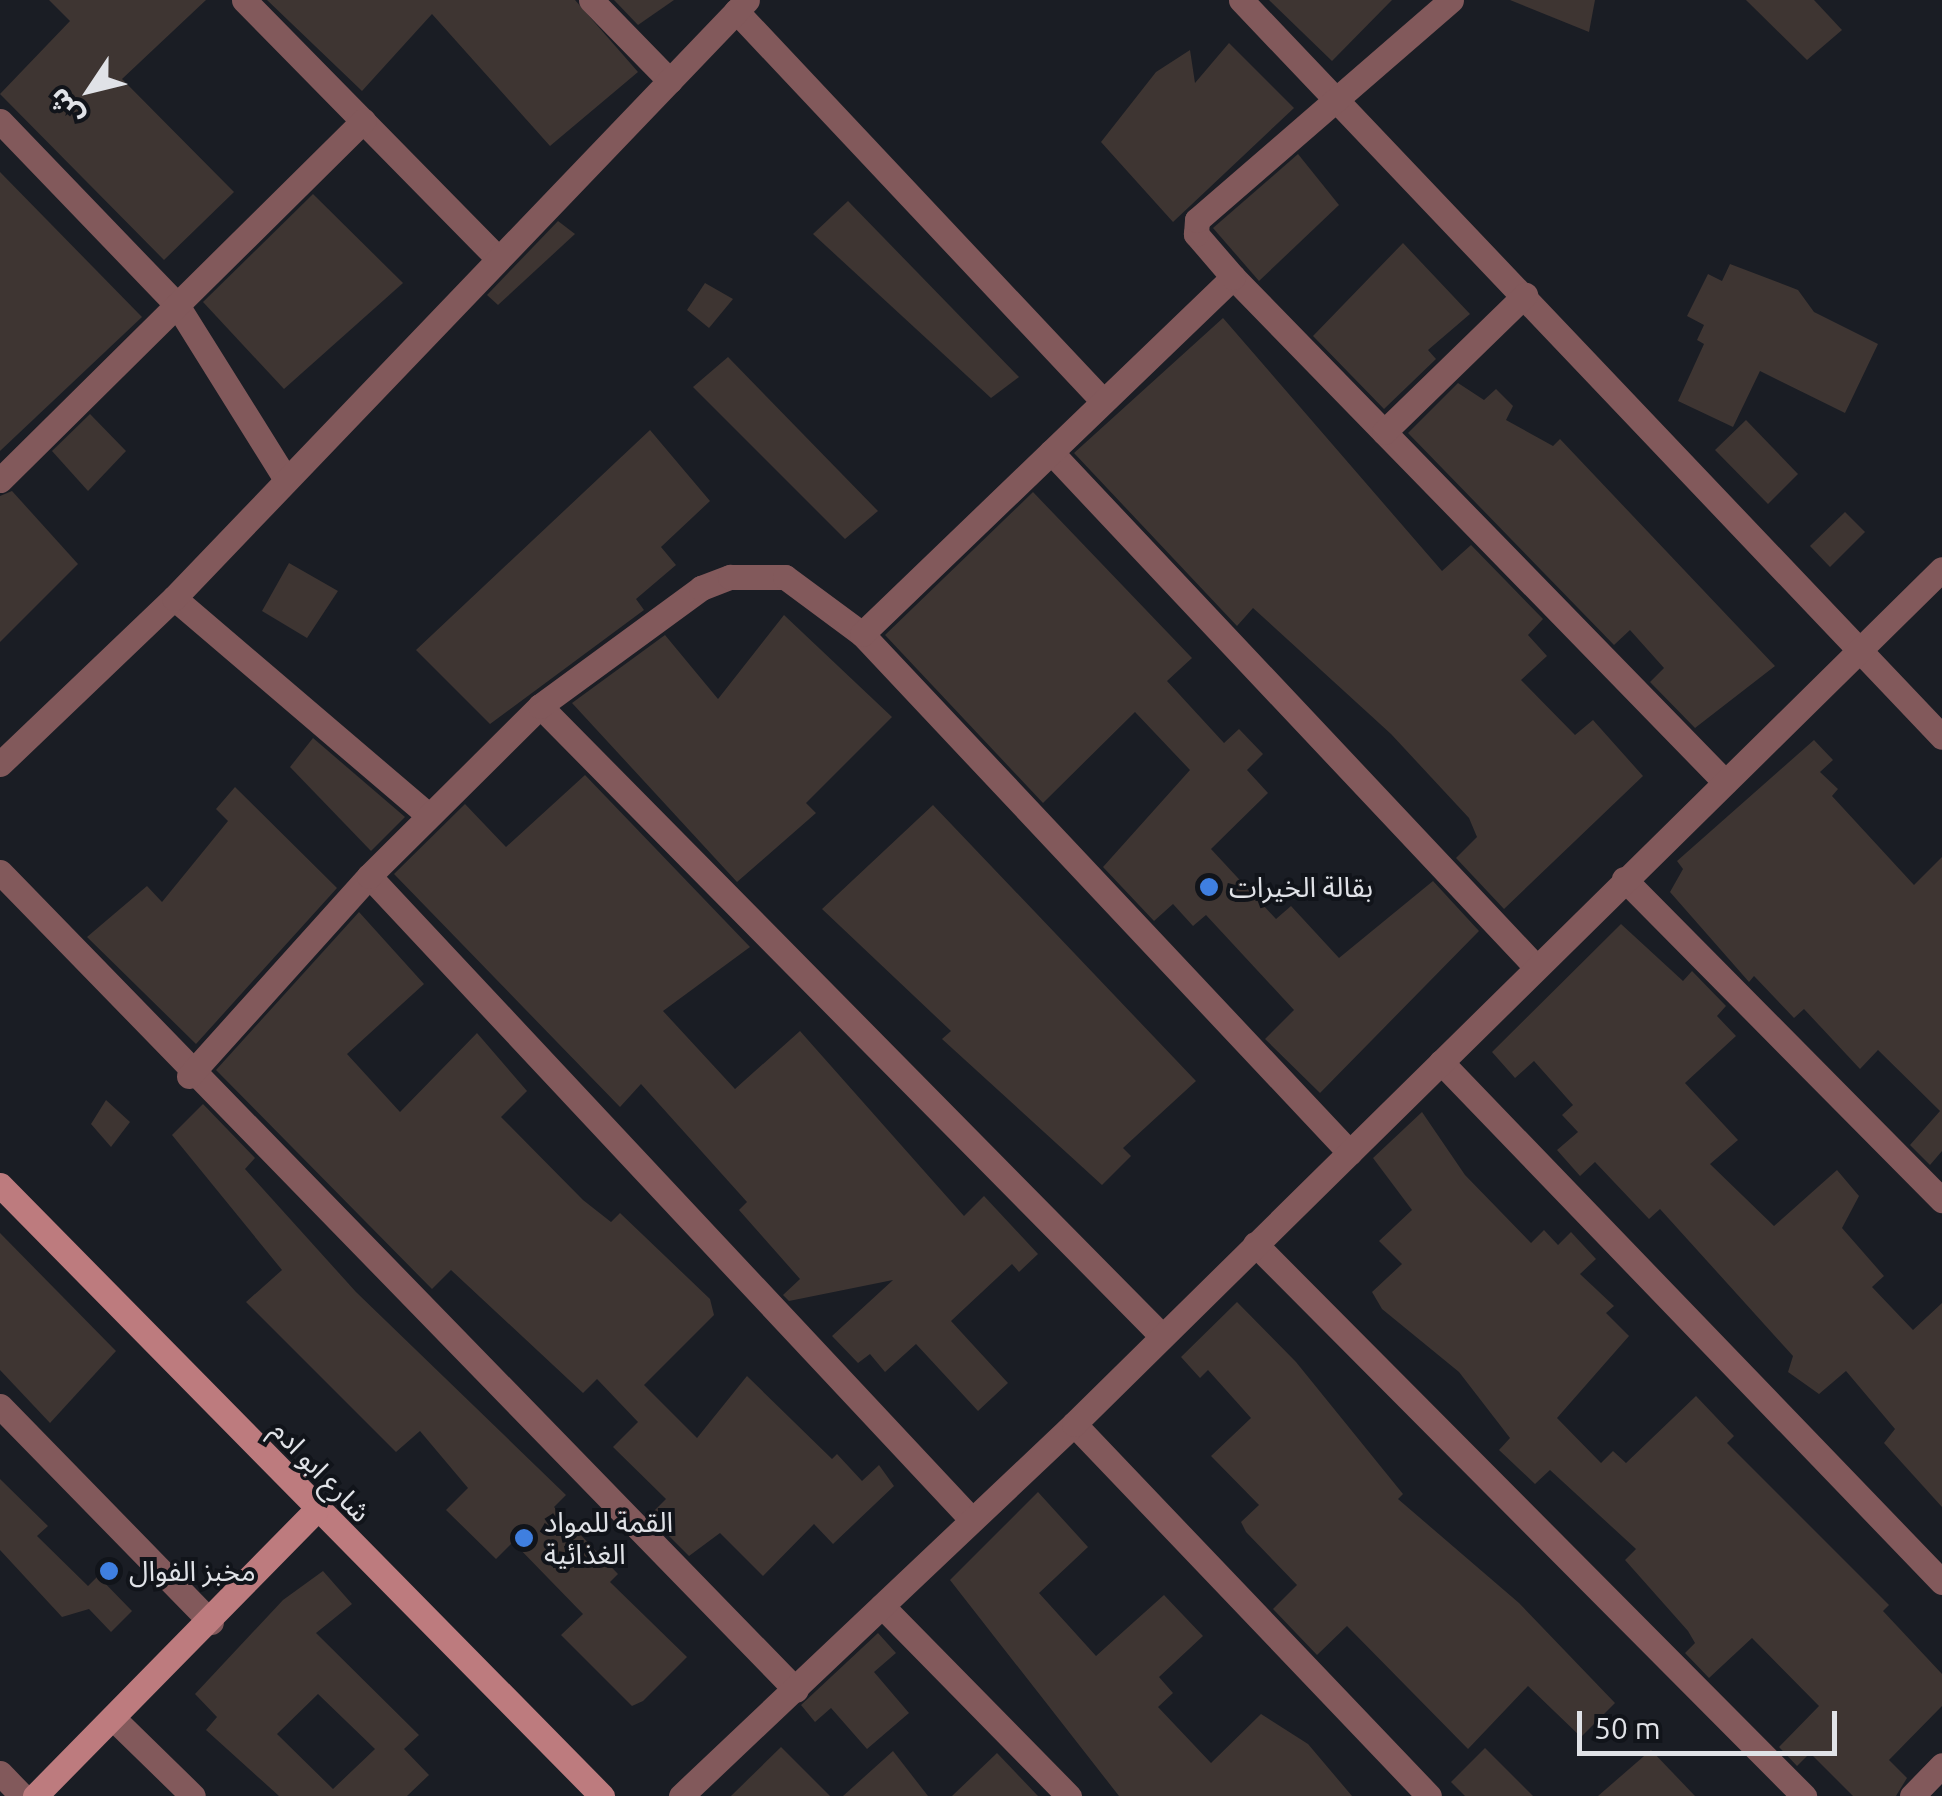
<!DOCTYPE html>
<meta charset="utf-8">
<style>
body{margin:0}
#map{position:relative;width:1942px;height:1796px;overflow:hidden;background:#1a1d24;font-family:Ubuntu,"Noto Sans Arabic",sans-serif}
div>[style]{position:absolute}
.building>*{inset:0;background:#3e3532}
.street>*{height:25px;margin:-12.5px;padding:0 12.5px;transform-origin:12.5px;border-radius:12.5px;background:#82595b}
.secondary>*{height:25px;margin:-12.5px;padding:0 12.5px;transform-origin:12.5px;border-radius:12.5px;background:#bd7b7e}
.dots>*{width:28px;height:28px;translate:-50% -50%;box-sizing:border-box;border:5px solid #11141a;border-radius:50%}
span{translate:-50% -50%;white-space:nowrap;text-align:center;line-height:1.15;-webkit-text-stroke:8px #11141a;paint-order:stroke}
.poi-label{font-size:28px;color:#e0e2e7}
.left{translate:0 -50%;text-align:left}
.street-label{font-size:28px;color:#e0e2e7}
.north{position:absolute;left:40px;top:40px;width:100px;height:100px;-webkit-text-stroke:8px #11141a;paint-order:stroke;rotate:235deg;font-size:28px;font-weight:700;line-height:40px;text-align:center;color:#e0e2e7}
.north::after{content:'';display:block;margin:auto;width:35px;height:45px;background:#e0e2e7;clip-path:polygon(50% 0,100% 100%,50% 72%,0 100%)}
.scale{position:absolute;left:1577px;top:1711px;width:260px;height:45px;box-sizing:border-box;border:5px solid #e0e2e7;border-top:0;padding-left:12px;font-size:30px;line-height:35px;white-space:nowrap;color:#e0e2e7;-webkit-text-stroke:8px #11141a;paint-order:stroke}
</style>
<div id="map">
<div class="building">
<i style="clip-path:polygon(49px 0,206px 0,122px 79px,234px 192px,164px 260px,0 94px,70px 21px)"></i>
<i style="clip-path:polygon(267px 0,575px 0,638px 72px,550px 146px,432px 14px,362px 91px)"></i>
<i style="clip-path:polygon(614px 0,674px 0,638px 25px)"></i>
<i style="clip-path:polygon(1269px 0,1392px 0,1332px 61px)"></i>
<i style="clip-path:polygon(1510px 0,1595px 0,1589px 32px)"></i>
<i style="clip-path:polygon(1746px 0,1814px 0,1842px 30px,1807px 60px)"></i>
<i style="clip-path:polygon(1229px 43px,1294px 108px,1173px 222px,1101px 142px,1156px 72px,1190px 50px,1195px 83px)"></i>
<i style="clip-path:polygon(1298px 154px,1339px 205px,1259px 281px,1213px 228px)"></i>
<i style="clip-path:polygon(0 172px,142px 317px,0 451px)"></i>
<i style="clip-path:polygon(313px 194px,403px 283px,284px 389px,203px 302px)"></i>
<i style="clip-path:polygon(848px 201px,1019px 377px,991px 398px,813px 234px)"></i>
<i style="clip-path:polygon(558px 221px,575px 234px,498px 305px,487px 295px)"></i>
<i style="clip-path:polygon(1403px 243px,1470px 314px,1428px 350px,1436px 359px,1384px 409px,1313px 336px)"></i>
<i style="clip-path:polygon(1730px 264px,1798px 290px,1814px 312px,1878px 344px,1845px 413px,1760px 371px,1733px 427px,1678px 401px,1704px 344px,1697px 340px,1704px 325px,1687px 316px,1708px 274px,1722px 281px)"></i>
<i style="clip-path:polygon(705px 283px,733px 299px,709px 328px,687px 310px)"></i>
<i style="clip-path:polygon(1223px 318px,1442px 571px,1471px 545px,1543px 619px,1528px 635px,1547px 656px,1521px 680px,1575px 735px,1593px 720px,1643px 776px,1504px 909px,1456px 858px,1477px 837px,1469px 818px,1391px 734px,1253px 608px,1237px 626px,1074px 453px)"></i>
<i style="clip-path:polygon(728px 357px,878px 511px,845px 539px,693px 387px)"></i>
<i style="clip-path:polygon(1458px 383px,1484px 400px,1496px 389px,1513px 406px,1506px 420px,1553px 446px,1560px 439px,1775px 666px,1695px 728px,1650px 682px,1664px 668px,1630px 630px,1614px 645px,1408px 433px)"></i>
<i style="clip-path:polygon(90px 414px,126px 451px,88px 491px,52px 451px)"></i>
<i style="clip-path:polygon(1746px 420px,1798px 474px,1768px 504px,1715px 450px)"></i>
<i style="clip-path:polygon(650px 430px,710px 501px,661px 547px,676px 565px,636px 599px,644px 610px,490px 724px,416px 650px)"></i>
<i style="clip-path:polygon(12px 491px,78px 564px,0 642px,0 496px)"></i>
<i style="clip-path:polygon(1033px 492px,1192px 658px,1167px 681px,1224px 743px,1239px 729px,1263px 754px,1247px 770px,1268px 793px,1211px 849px,1276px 919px,1291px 906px,1339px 958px,1433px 881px,1479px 931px,1320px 1093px,1265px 1039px,1294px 1010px,1206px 915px,1193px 926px,1173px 904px,1154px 921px,1103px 867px,1190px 770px,1135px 712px,1043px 803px,885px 635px)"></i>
<i style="clip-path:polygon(1845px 512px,1865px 532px,1830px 567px,1810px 546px)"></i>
<i style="clip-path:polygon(289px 563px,338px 591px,307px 638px,262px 611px)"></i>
<i style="clip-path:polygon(784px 615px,892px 717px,806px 803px,816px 813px,737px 882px,572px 703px,665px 635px,718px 699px)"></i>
<i style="clip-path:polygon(313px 738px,405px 817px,371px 851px,290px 767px)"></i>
<i style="clip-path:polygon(1814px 740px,1833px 760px,1820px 772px,1838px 789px,1832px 796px,1914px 885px,1942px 857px,1942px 1151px,1930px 1165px,1910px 1145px,1940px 1111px,1878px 1050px,1860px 1069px,1804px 1009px,1794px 1018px,1754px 976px,1749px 982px,1670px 892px,1683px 869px,1677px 861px)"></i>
<i style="clip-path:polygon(585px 775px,750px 947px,663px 1011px,735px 1089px,800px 1031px,964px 1216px,984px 1196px,1038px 1254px,1019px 1272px,1012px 1264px,951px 1321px,1008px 1383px,978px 1411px,916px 1344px,885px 1372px,870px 1354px,858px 1363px,832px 1336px,893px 1280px,789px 1301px,783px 1295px,800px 1279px,739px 1210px,747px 1202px,641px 1084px,620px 1107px,394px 874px,465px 804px,506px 847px)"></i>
<i style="clip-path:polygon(235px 787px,337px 888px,196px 1044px,87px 937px,147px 886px,162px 902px,228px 821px,216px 809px)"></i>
<i style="clip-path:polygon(933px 805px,1196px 1081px,1123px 1148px,1131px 1156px,1102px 1185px,942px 1039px,951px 1031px,822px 909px)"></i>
<i style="clip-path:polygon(359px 912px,424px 984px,347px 1054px,400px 1112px,477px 1033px,527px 1091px,501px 1117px,583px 1200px,611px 1222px,620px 1213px,710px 1299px,714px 1315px,644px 1385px,697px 1438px,747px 1376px,832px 1459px,837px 1454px,862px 1481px,879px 1465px,894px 1486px,833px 1544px,814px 1524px,763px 1576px,720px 1533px,689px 1556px,649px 1516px,666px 1499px,613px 1447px,638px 1422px,597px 1379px,583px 1393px,451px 1270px,432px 1289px,216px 1070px)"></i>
<i style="clip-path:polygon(1621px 924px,1683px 981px,1692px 971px,1726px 1006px,1717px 1016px,1736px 1036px,1685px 1083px,1738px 1140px,1710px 1164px,1774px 1226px,1837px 1170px,1859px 1196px,1842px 1228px,1884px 1276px,1872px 1287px,1913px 1330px,1942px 1303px,1942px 1507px,1884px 1443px,1895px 1429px,1846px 1371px,1819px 1394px,1788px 1372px,1793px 1356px,1660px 1209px,1649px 1219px,1595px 1162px,1580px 1176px,1557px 1150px,1578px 1132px,1562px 1115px,1573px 1105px,1534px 1061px,1515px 1078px,1492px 1052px)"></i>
<i style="clip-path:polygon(106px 1100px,130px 1122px,111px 1147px,91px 1124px)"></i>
<i style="clip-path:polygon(203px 1104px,255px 1158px,245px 1169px,356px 1292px,566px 1495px,554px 1507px,618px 1574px,610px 1582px,687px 1657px,643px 1701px,632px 1706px,561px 1635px,583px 1614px,513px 1542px,496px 1559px,446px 1510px,468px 1488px,420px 1431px,396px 1452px,246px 1302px,282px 1270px,172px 1135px)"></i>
<i style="clip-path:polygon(1422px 1112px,1465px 1175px,1531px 1243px,1544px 1230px,1558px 1245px,1571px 1232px,1596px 1259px,1580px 1274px,1614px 1306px,1606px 1313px,1629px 1336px,1557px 1418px,1601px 1463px,1613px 1451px,1626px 1463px,1696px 1396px,1734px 1436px,1727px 1443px,1889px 1605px,1883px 1611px,1942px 1674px,1942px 1706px,1889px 1760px,1907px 1778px,1896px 1796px,1853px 1796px,1810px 1753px,1797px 1766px,1779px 1747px,1819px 1706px,1752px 1638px,1709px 1678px,1685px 1653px,1695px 1643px,1688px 1631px,1625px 1560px,1636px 1549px,1550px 1470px,1535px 1484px,1499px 1450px,1510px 1438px,1459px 1372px,1382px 1309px,1372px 1292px,1402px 1264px,1379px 1241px,1412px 1210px,1373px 1158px)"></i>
<i style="clip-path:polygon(0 1233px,116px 1351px,50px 1423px,0 1370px)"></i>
<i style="clip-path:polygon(1237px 1302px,1296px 1362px,1403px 1494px,1398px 1499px,1519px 1603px,1615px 1703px,1581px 1737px,1528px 1686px,1468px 1749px,1347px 1626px,1317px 1655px,1273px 1609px,1297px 1585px,1246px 1532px,1241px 1522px,1259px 1505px,1211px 1456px,1251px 1418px,1208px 1370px,1200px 1378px,1181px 1357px)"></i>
<i style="clip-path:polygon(0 1479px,48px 1526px,37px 1536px,88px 1586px,98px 1576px,132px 1611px,111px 1632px,89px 1609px,62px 1617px,0 1550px)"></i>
<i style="clip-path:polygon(1038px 1492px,1088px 1547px,1039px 1593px,1096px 1656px,1164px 1595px,1203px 1636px,1159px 1677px,1173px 1693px,1158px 1707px,1211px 1763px,1261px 1714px,1308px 1744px,1352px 1796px,1119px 1796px,950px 1580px)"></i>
<i style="clip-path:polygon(evenodd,323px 1571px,352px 1604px,316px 1633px,419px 1735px,404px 1749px,429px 1775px,407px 1796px,279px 1796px,206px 1730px,217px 1717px,195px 1694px,283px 1600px,323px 1571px,318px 1694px,375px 1749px,333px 1789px,277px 1734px,318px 1694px)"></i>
<i style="clip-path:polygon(878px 1633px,896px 1653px,874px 1672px,909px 1713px,867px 1749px,831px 1708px,815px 1722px,801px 1705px)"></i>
<i style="clip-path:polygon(781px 1747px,830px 1796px,731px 1796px)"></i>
<i style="clip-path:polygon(1485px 1748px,1533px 1796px,1465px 1796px,1451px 1782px)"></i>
<i style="clip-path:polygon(1651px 1750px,1695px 1796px,1598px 1796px)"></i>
<i style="clip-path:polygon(893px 1751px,928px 1796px,843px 1796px)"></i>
<i style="clip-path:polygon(997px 1753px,1038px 1796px,952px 1796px)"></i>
</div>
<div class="street">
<i style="left:244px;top:0;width:359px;rotate:45.5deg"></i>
<i style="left:591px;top:0;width:113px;rotate:45.7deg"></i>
<i style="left:1241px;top:0;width:1017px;rotate:46.43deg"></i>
<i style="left:736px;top:11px;width:536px;rotate:46.74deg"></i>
<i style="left:0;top:121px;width:255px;rotate:46.1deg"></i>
<i style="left:177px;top:305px;width:202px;rotate:58deg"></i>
<i style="left:1233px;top:277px;width:705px;rotate:45.75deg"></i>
<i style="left:1384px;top:432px;width:197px;rotate:-44.2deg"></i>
<i style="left:1051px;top:452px;width:706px;rotate:46.72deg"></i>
<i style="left:0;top:480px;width:511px;rotate:-44.68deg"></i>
<i style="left:174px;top:598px;width:335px;rotate:40.5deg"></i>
<i style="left:862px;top:634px;width:712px;rotate:46.76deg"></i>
<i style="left:540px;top:706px;width:884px;rotate:45.37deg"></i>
<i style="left:0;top:764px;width:240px;rotate:-43.7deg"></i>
<i style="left:174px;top:598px;width:828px;rotate:-46.22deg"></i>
<i style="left:0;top:872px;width:1141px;rotate:45.78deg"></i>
<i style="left:369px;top:876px;width:882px;rotate:46.88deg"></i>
<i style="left:1624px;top:879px;width:452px;rotate:45.3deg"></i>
<i style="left:1441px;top:1062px;width:722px;rotate:46.07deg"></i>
<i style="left:189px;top:1076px;width:269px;rotate:-48deg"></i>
<i style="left:369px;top:876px;width:241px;rotate:-44.8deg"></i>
<i style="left:540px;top:706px;width:200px;rotate:-36.2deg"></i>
<i style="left:701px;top:588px;width:31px;rotate:-21deg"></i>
<i style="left:730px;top:577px;width:55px"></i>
<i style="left:785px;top:577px;width:96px;rotate:36.5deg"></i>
<i style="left:862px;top:634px;width:515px;rotate:-43.9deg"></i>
<i style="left:1233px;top:277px;width:57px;rotate:-130.7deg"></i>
<i style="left:1196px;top:234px;width:14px;rotate:-86deg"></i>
<i style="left:1197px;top:220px;width:336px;rotate:-40.9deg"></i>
<i style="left:1255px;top:1244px;width:779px;rotate:45.16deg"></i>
<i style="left:0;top:1406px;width:302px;rotate:45.7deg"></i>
<i style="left:1074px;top:1424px;width:514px;rotate:46.34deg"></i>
<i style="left:882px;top:1606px;width:267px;rotate:45.5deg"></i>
<i style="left:114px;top:1719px;width:110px;rotate:44.3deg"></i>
<i style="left:0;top:1773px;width:32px;rotate:46deg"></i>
<i style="left:681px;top:1796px;width:541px;rotate:-43.43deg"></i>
<i style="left:1074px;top:1424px;width:1218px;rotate:-44.57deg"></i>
<i style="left:1912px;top:1796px;width:43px;rotate:-45.9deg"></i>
</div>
<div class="secondary">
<i style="left:0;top:1185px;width:858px;rotate:45.43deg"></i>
<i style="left:35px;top:1796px;width:401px;rotate:-45.5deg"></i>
</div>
<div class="dots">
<i style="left:1209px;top:887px;background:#3f7fe0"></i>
<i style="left:524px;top:1538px;background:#3f7fe0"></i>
<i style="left:109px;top:1571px;background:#3f7fe0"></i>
</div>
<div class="poi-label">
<span class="left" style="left:1229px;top:887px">بقالة الخيرات</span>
<span class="left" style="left:544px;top:1538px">القمة للمواد<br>الغذائية</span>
<span class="left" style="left:129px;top:1571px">مخبز الفوال</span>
</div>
<div class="street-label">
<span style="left:321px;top:1471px;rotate:46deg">شارع ابو ادم</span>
</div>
<div class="north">ش</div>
<div class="scale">50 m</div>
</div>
